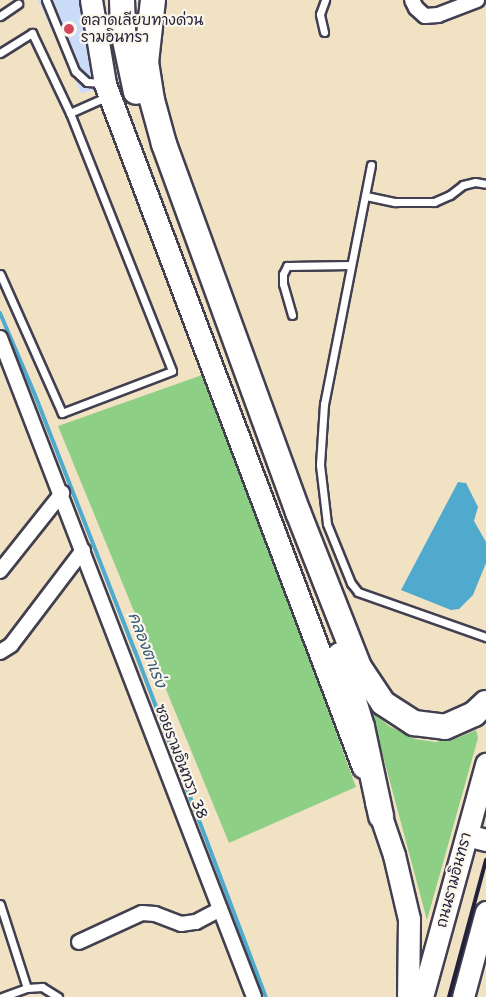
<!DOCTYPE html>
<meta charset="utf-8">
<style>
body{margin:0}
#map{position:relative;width:486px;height:997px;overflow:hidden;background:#f2e2c4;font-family:"Shantell Sans","Playpen Sans Thai",sans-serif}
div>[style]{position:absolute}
.built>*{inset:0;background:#cbdcf9}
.green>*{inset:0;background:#8ecf86}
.water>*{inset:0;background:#4faacd}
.stream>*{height:4px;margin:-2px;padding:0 2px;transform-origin:2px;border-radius:2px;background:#4faacd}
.roads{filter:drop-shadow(2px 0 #413f50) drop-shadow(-2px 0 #413f50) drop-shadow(0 2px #413f50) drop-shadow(0 -2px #413f50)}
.lane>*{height:7px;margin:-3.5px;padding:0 3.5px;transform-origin:3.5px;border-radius:3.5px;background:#fff}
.street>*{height:14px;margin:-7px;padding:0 7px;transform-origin:7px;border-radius:7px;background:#fff}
.primary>*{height:21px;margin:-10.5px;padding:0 10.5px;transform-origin:10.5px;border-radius:10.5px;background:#fff}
.highway>*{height:24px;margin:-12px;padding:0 12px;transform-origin:12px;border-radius:12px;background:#fff}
.rail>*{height:4px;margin:-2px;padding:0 2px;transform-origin:2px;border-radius:2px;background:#22223b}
.dots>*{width:16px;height:16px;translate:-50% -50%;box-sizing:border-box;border:3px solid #fbf7ec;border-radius:50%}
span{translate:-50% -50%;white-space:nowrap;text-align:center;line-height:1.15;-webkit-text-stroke:4.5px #fbf7ec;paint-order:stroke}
.poi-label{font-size:15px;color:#22223b}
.left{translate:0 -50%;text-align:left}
.street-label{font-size:15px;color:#22223b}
.water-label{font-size:16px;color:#345875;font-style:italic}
</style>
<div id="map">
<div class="built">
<i style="clip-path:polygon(38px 0,82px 0,95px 90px,81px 93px)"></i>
</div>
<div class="green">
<i style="clip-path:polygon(205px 374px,356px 787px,229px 843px,58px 426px)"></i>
<i style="clip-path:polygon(371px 711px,389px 726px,415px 739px,435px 742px,457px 738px,476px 730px,478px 738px,427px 920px)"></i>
</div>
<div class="water">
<i style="clip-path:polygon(458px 482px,466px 483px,478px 507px,474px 521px,486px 542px,486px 563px,473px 595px,459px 609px,451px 610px,401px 590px)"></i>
</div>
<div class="stream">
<i style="left:0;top:313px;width:89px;rotate:66.9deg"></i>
<i style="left:35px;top:395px;width:275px;rotate:68.7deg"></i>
<i style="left:135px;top:651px;width:370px;rotate:69.3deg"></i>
</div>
<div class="roads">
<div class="lane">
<i style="left:46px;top:0;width:77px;rotate:67.8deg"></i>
<i style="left:75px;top:71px;width:16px;rotate:43deg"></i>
<i style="left:87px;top:82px;width:16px;rotate:4deg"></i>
<i style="left:0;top:16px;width:22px;rotate:-34deg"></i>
<i style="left:324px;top:32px;width:18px;rotate:-103deg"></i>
<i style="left:320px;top:14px;width:15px;rotate:-70deg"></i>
<i style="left:0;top:53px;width:38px;rotate:-32deg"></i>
<i style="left:32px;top:33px;width:89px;rotate:64.6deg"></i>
<i style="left:70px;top:113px;width:277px;rotate:68.4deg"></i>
<i style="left:172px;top:371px;width:118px;rotate:159.1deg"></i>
<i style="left:62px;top:413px;width:152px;rotate:-114deg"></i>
<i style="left:70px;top:113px;width:39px;rotate:-24deg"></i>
<i style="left:371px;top:165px;width:244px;rotate:101.1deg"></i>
<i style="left:324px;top:404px;width:61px;rotate:93.8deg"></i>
<i style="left:320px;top:465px;width:59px;rotate:83.2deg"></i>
<i style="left:327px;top:524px;width:64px;rotate:67.9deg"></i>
<i style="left:351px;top:583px;width:11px;rotate:52deg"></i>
<i style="left:358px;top:592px;width:136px;rotate:19.4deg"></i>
<i style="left:366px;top:196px;width:30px;rotate:12deg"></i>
<i style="left:395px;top:202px;width:39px"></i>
<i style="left:434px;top:202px;width:17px;rotate:-24deg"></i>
<i style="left:450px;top:195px;width:16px;rotate:-38deg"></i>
<i style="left:463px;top:185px;width:12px;rotate:-14deg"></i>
<i style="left:475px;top:182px;width:11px;rotate:10deg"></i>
<i style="left:292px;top:315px;width:32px;rotate:-106deg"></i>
<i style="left:283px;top:284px;width:10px;rotate:-90deg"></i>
<i style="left:283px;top:274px;width:9px;rotate:-63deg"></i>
<i style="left:287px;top:266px;width:64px;rotate:-0.9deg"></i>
<i style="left:0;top:904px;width:88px;rotate:72.2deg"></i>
<i style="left:2px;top:997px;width:27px;rotate:-20deg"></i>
<i style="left:27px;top:988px;width:15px;rotate:-4deg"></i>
<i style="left:42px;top:987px;width:19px;rotate:32deg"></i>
</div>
<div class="street">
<i style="left:412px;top:0;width:9px;rotate:63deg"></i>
<i style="left:416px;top:8px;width:12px;rotate:42deg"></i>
<i style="left:425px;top:16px;width:13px;rotate:-4deg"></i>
<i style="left:438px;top:15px;width:42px;rotate:-21deg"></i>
<i style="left:0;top:338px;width:706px;rotate:68.92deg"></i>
<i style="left:0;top:571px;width:100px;rotate:-51.5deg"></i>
<i style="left:0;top:652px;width:13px;rotate:-32deg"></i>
<i style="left:11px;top:645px;width:119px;rotate:-52.8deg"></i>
<i style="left:79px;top:942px;width:69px;rotate:-24.7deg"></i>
<i style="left:142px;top:913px;width:13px;rotate:4deg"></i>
<i style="left:155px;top:914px;width:28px;rotate:21deg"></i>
<i style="left:181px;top:924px;width:15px;rotate:-8deg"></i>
<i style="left:196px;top:922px;width:27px;rotate:-28deg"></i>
</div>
<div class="primary">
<i style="left:91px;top:0;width:85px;rotate:80.5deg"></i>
<i style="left:105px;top:84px;width:730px;rotate:69.31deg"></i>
<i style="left:376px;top:802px;width:56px;rotate:71.2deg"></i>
<i style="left:394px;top:855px;width:66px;rotate:76.8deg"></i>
<i style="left:409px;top:919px;width:78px;rotate:90.7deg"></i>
<i style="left:467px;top:835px;width:20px;rotate:15deg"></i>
<i style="left:422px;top:997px;width:242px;rotate:-74.6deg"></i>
<i style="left:463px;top:997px;width:88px;rotate:-74.9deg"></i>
</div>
<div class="highway">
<i style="left:122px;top:0;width:31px;rotate:88deg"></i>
<i style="left:123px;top:31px;width:62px;rotate:78deg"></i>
<i style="left:153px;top:0;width:62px;rotate:96.4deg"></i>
<i style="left:146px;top:62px;width:38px;rotate:81deg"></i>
<i style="left:152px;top:100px;width:46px;rotate:74.7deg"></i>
<i style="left:164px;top:144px;width:392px;rotate:70deg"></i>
<i style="left:298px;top:512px;width:167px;rotate:68.5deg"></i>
<i style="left:359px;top:667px;width:43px;rotate:56.3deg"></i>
<i style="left:383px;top:703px;width:37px;rotate:33deg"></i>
<i style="left:414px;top:723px;width:31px;rotate:7deg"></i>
<i style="left:445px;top:727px;width:32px;rotate:-24deg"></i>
<i style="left:474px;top:714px;width:16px;rotate:-43deg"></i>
<i style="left:340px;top:655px;width:75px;rotate:73deg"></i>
<i style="left:362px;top:727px;width:91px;rotate:77.9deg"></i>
</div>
</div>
<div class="rail">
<i style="left:449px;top:997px;width:142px;rotate:-74.9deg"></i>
</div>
<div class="dots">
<i style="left:69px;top:29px;background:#d1495b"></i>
</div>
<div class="poi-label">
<span class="left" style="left:81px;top:29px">ตลาดเลียบทางด่วน<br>รามอินทรา</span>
</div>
<div class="street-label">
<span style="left:181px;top:762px;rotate:69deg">ซอยรามอินทรา 38</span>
<span style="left:454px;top:880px;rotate:-75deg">ถนนรามอินทรา</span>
</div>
<div class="water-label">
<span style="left:147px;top:650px;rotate:69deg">คลองตาเร่ง</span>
</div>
</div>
